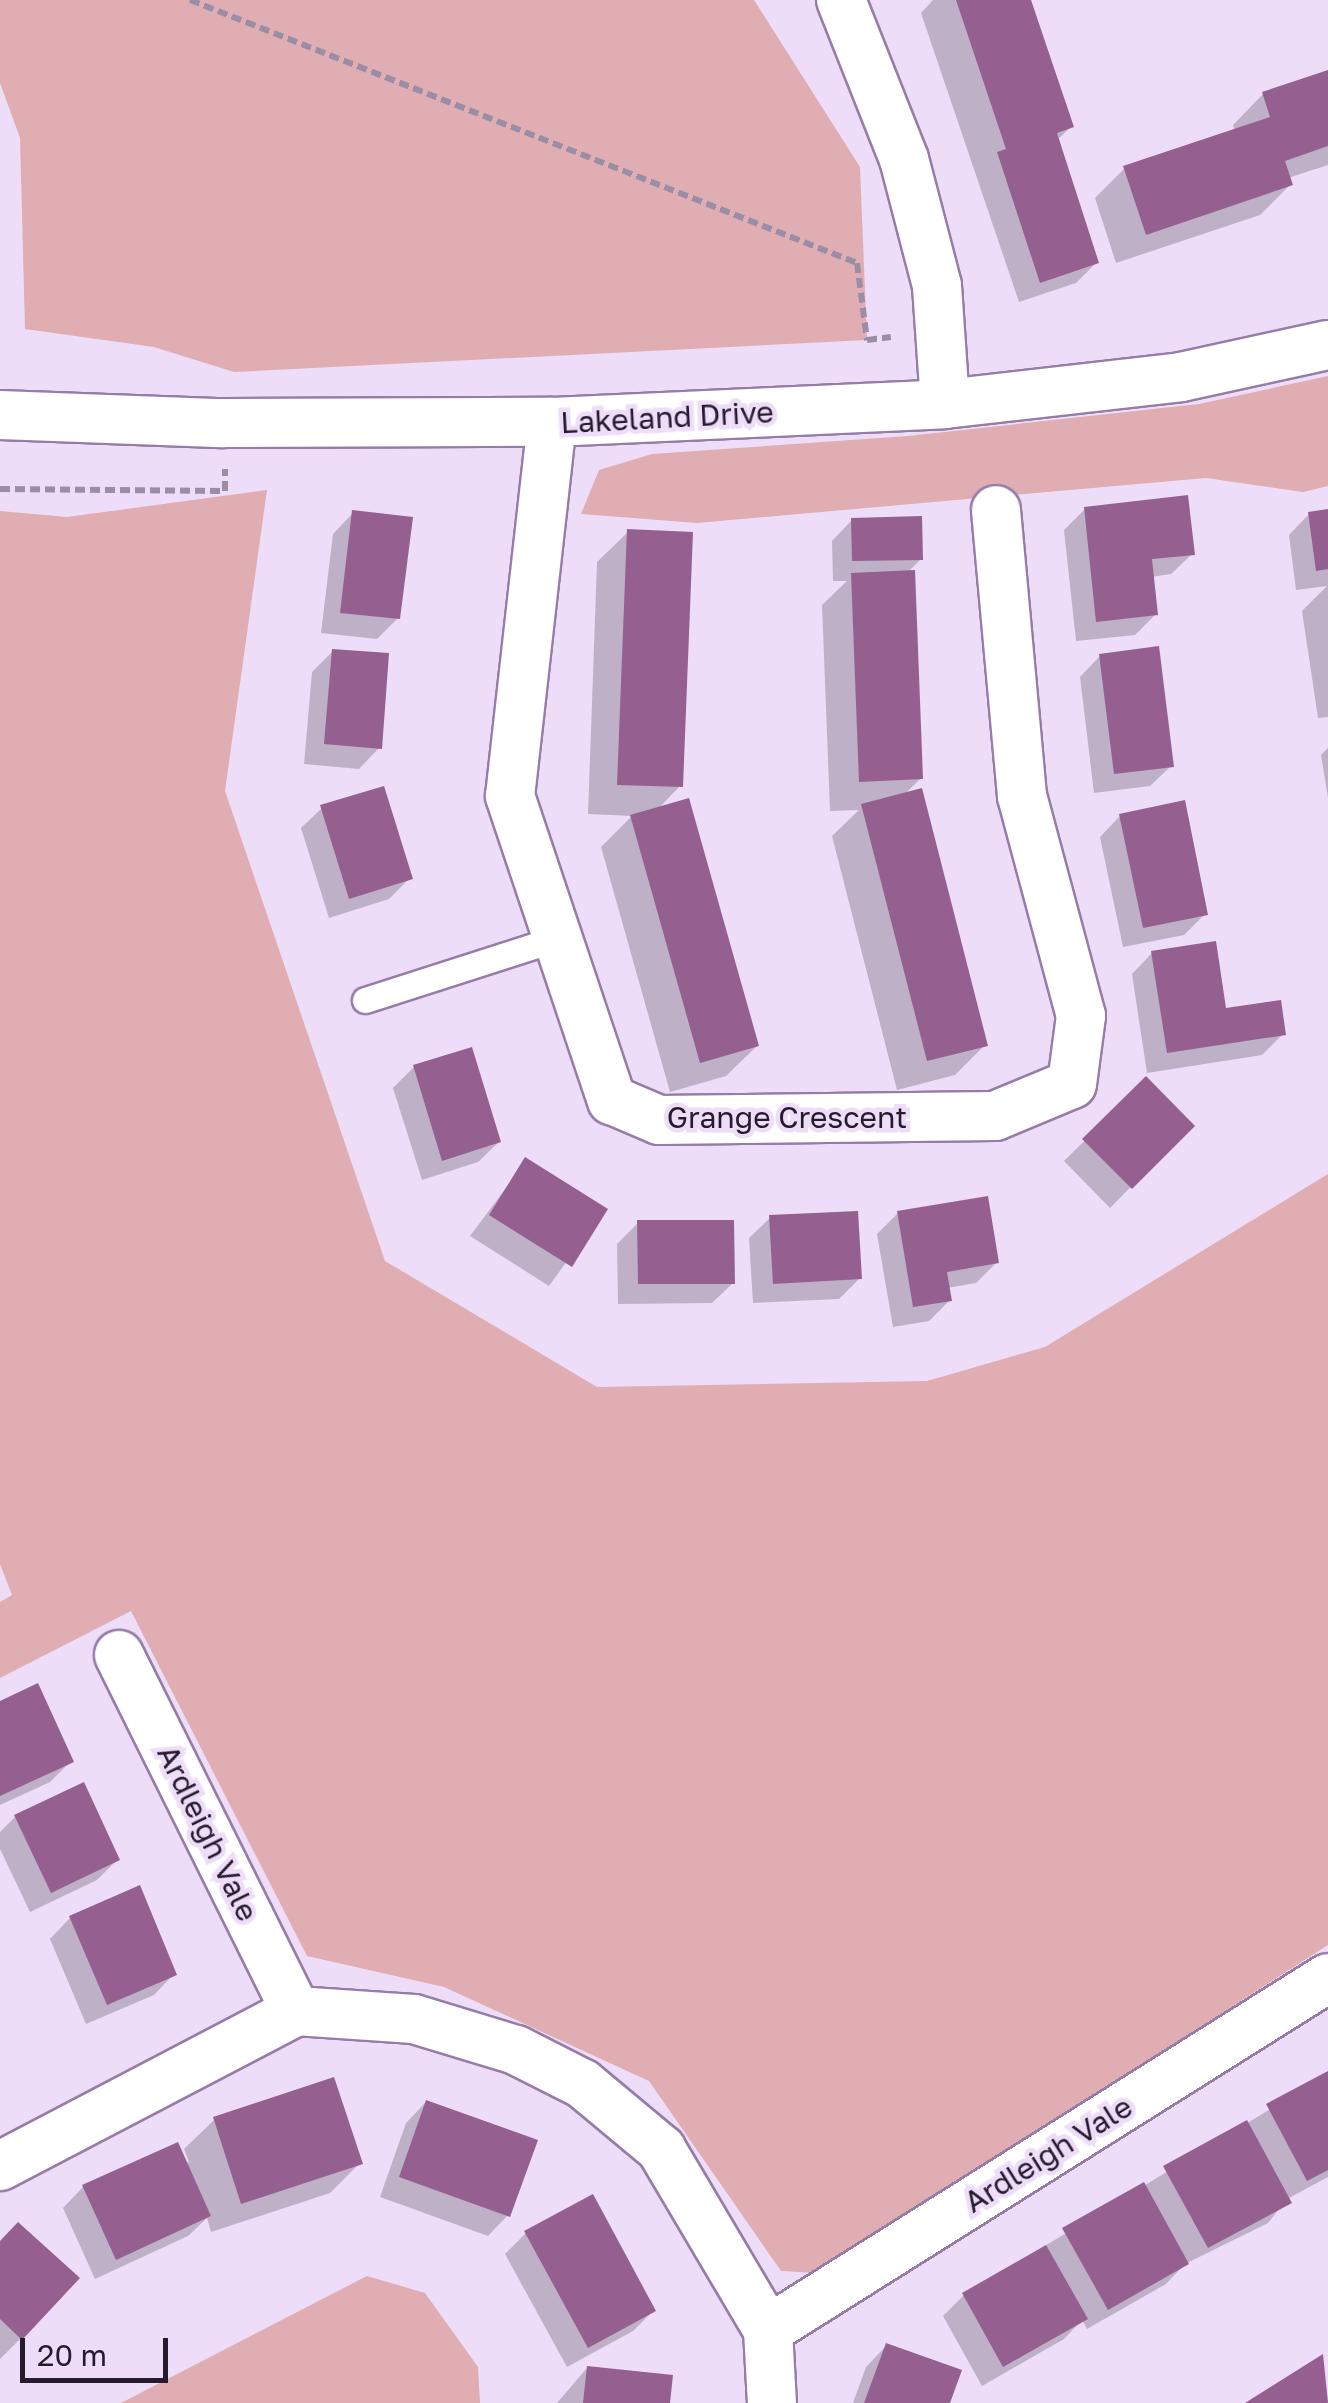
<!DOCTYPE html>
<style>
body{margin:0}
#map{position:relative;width:1328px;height:2403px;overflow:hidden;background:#edddf9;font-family:"Golos Text",sans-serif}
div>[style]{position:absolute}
.green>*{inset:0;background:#e0adb2}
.shadow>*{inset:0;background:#0003}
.building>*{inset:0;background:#95608f}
.path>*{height:6px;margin-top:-3px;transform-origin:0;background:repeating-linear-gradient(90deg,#9b8da5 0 10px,transparent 0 15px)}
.roads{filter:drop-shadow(2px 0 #967da8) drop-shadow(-2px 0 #967da8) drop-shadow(0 2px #967da8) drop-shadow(0 -2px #967da8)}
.service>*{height:25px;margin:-12.5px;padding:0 12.5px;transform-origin:12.5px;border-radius:12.5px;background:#fff}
.minor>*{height:48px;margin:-24px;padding:0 24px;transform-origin:24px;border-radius:24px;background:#fff}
span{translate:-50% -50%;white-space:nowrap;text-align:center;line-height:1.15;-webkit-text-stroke:9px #edddf9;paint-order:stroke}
.street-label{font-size:30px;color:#251b2c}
.scale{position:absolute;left:20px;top:2338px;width:148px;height:45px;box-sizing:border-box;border:5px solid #251b2c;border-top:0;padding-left:12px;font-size:30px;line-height:35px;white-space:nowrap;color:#251b2c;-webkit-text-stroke:8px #edddf9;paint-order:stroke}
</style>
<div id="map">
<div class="green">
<i style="clip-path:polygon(0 0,754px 0,860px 167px,867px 340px,234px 372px,154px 347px,25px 329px,20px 138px,0 83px)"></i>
<i style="clip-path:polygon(1328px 376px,1328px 486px,1303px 492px,1206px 478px,697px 523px,581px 514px,599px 470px,652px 454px,908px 436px,1199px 404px)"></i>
<i style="clip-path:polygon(267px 490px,225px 791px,385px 1261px,597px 1387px,927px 1381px,1045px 1347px,1328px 1174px,1328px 1945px,817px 2273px,781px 2271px,649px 2081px,444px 1987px,307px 1956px,131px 1611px,0 1678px,0 1602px,12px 1595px,0 1564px,0 511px,67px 517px)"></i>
<i style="clip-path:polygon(367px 2276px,425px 2293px,478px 2367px,480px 2403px,121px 2403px)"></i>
</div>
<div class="shadow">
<i style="clip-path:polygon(933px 0,1029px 0,1071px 127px,1057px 140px,1097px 262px,1076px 283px,1019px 302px,921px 13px)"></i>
<i style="clip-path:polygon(1328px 73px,1328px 165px,1288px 178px,1290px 185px,1260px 215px,1116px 263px,1095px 198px,1125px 168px,1235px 131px,1233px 125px,1263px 94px)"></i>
<i style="clip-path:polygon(1085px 509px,1192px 554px,1171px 574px,1151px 577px,1156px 614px,1135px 635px,1076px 641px,1064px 530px)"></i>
<i style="clip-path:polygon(1328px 512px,1328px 717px,1318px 718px,1302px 611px,1327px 586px,1296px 590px,1289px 535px,1309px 514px)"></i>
<i style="clip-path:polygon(353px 513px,398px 618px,377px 639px,321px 633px,333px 534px)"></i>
<i style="clip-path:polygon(852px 520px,921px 559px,907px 573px,921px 778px,904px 795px,985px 1045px,955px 1075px,897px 1090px,832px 836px,859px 810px,830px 811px,822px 605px,847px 581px,833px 581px,832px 541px)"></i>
<i style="clip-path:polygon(628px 532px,680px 786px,657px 810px,757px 1046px,726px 1076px,670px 1092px,601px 847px,632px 816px,588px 814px,597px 562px)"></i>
<i style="clip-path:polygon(333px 651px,379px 748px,359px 769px,304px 764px,312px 672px)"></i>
<i style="clip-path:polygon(1100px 656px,1171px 766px,1150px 786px,1094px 793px,1080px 677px)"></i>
<i style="clip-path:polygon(1328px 748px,1328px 798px,1321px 755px)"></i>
<i style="clip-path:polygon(322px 808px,410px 878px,389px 899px,329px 918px,301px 828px)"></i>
<i style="clip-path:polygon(1120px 816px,1205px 914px,1184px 935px,1123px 947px,1100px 837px)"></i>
<i style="clip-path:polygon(1152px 953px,1224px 1011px,1283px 1034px,1262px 1055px,1147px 1073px,1132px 974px)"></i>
<i style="clip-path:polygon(414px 1067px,499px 1142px,478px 1162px,422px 1180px,393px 1088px)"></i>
<i style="clip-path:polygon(1146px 1080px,1191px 1126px,1110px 1208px,1064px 1161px)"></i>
<i style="clip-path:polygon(526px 1161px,604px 1210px,549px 1286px,470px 1236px)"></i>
<i style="clip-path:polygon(898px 1213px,997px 1262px,976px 1283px,947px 1288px,950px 1300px,929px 1321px,893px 1327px,877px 1234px)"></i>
<i style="clip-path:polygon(770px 1218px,860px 1278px,839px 1299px,753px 1303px,749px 1238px)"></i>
<i style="clip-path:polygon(638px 1223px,733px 1283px,712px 1303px,618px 1304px,617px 1244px)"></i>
<i style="clip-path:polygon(0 1704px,71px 1761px,50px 1782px,0 1805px)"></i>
<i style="clip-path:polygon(15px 1817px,117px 1860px,97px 1880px,30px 1912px,0 1849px,0 1832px)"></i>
<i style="clip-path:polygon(70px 1918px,174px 1974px,154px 1995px,86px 2024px,50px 1939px)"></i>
<i style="clip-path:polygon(1328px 2074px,1328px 2177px,1287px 2199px,1268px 2223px,1185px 2264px,1166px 2284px,1087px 2329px,1082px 2320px,1064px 2339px,982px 2386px,943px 2316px,964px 2295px)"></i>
<i style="clip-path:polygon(426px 2102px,508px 2215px,488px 2236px,380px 2197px,406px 2123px)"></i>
<i style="clip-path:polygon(215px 2119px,360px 2163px,330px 2193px,211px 2232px,207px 2218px,188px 2236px,95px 2279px,63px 2208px,83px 2187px,189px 2162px,184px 2149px)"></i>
<i style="clip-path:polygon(526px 2233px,653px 2311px,633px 2331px,567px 2367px,505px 2254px)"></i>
<i style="clip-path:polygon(0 2243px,21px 2338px,0 2359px)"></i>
<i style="clip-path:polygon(886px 2346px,948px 2403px,853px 2403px,866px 2367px)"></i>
<i style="clip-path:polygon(1322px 2357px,1328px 2403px,1250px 2403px)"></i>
<i style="clip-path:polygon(587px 2368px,668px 2403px,557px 2403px)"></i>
</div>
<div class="building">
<i style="clip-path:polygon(956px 0,1031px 0,1074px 127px,1057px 133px,1099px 263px,1040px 283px,997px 152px,1006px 149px)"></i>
<i style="clip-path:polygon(1328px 70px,1328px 146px,1285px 161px,1293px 185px,1146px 235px,1123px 166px,1270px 117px,1262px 92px)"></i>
<i style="clip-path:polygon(1188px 495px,1195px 555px,1152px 559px,1158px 615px,1096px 622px,1084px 507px)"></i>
<i style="clip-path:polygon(1328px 509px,1328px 569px,1316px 571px,1308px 512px)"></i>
<i style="clip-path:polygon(352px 510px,413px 517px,400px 619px,340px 613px)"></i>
<i style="clip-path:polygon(922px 516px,923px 560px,852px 561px,851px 518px)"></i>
<i style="clip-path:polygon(627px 529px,693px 532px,683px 787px,617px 785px)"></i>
<i style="clip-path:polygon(915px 570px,923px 779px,859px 782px,851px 573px)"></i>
<i style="clip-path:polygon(1159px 646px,1174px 767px,1114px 774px,1099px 654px)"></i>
<i style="clip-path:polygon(332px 649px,389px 653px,382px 749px,324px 744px)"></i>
<i style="clip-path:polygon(384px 786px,413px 879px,349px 899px,320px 805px)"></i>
<i style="clip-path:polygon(922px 788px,988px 1046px,927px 1061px,861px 804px)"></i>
<i style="clip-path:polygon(689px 798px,759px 1046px,700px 1063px,630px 815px)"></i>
<i style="clip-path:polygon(1185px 800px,1208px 915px,1143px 928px,1119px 814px)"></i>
<i style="clip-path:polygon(1216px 941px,1226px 1008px,1281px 1000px,1286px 1035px,1167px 1053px,1151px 951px)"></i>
<i style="clip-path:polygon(472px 1047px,501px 1142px,442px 1161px,413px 1065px)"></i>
<i style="clip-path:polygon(1146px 1076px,1195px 1126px,1132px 1189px,1082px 1139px)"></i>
<i style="clip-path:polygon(525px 1157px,608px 1209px,572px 1267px,489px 1215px)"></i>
<i style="clip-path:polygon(988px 1196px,999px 1263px,947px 1272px,952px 1301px,913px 1307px,897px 1211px)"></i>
<i style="clip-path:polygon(858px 1211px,862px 1279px,773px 1284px,769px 1215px)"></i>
<i style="clip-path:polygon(637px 1220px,734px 1220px,735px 1284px,638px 1284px)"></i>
<i style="clip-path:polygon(38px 1683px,74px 1762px,0 1796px,0 1701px)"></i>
<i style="clip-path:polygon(84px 1782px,120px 1860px,51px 1893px,14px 1815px)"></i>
<i style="clip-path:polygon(140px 1885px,177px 1975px,107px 2005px,69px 1916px)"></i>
<i style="clip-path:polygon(1328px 2071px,1328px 2170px,1307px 2181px,1266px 2104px)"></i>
<i style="clip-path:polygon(334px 2077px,363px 2164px,241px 2204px,213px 2117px)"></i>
<i style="clip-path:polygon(426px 2100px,538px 2140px,510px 2217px,399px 2177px)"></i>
<i style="clip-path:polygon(1247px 2120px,1292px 2203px,1208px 2248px,1163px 2166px)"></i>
<i style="clip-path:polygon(178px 2142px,211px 2216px,116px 2260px,82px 2185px)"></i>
<i style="clip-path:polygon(1144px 2182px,1189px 2264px,1108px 2310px,1062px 2228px)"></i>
<i style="clip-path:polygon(593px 2194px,656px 2311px,588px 2348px,524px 2231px)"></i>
<i style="clip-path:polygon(18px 2222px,80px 2278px,22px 2340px,0 2319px,0 2241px)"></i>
<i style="clip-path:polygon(1046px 2245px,1088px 2319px,1003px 2367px,962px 2293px)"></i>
<i style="clip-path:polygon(886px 2343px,962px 2370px,950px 2403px,864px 2403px)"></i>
<i style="clip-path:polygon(1323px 2354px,1328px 2403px,1245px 2403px)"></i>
<i style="clip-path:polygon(587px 2366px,673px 2375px,670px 2403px,583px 2403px)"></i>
</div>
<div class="path">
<i style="left:190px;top:0;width:717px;rotate:21.52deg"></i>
<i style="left:857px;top:263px;width:78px;rotate:82.6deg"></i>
<i style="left:867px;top:340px;width:24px;rotate:-7deg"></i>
<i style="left:0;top:489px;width:225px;rotate:0.5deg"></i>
<i style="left:225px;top:491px;width:22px;rotate:-90deg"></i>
</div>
<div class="roads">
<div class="service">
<i style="left:365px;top:1000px;width:200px;rotate:-17.8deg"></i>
</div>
<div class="minor">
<i style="left:841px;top:0;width:171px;rotate:68.4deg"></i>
<i style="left:904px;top:159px;width:131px;rotate:75.4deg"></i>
<i style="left:937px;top:286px;width:118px;rotate:86.1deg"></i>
<i style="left:0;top:415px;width:223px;rotate:2.1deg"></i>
<i style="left:223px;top:423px;width:329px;rotate:-0.2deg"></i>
<i style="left:552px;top:422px;width:393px;rotate:-2.6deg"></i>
<i style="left:945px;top:404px;width:238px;rotate:-6.5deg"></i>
<i style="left:1181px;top:377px;width:150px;rotate:-12.3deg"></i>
<i style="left:552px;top:422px;width:376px;rotate:96.4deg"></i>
<i style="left:510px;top:796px;width:321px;rotate:71.5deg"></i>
<i style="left:612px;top:1100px;width:51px;rotate:23.1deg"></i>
<i style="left:659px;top:1120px;width:336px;rotate:-0.7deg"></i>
<i style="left:995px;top:1116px;width:83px;rotate:-22.6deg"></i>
<i style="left:1072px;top:1084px;width:69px;rotate:-82.5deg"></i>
<i style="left:1081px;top:1016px;width:228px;rotate:-105deg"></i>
<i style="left:1022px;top:796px;width:287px;rotate:-95.2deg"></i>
<i style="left:119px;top:1655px;width:398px;rotate:63.6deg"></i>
<i style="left:0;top:2166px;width:334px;rotate:-27.6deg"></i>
<i style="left:296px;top:2011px;width:118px;rotate:3.9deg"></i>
<i style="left:414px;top:2019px;width:107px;rotate:16.9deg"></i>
<i style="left:516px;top:2050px;width:75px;rotate:26.9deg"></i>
<i style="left:583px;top:2084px;width:102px;rotate:39.8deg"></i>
<i style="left:661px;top:2149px;width:210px;rotate:59.4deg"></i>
<i style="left:768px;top:2330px;width:73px;rotate:86.9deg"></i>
<i style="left:768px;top:2330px;width:661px;rotate:-32.15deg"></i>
</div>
</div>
<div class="street-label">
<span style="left:667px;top:417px;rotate:-3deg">Lakeland Drive</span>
<span style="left:787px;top:1117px">Grange Crescent</span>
<span style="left:208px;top:1833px;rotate:64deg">Ardleigh Vale</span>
<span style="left:1048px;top:2154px;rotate:-32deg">Ardleigh Vale</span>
</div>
<div class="scale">20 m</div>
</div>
